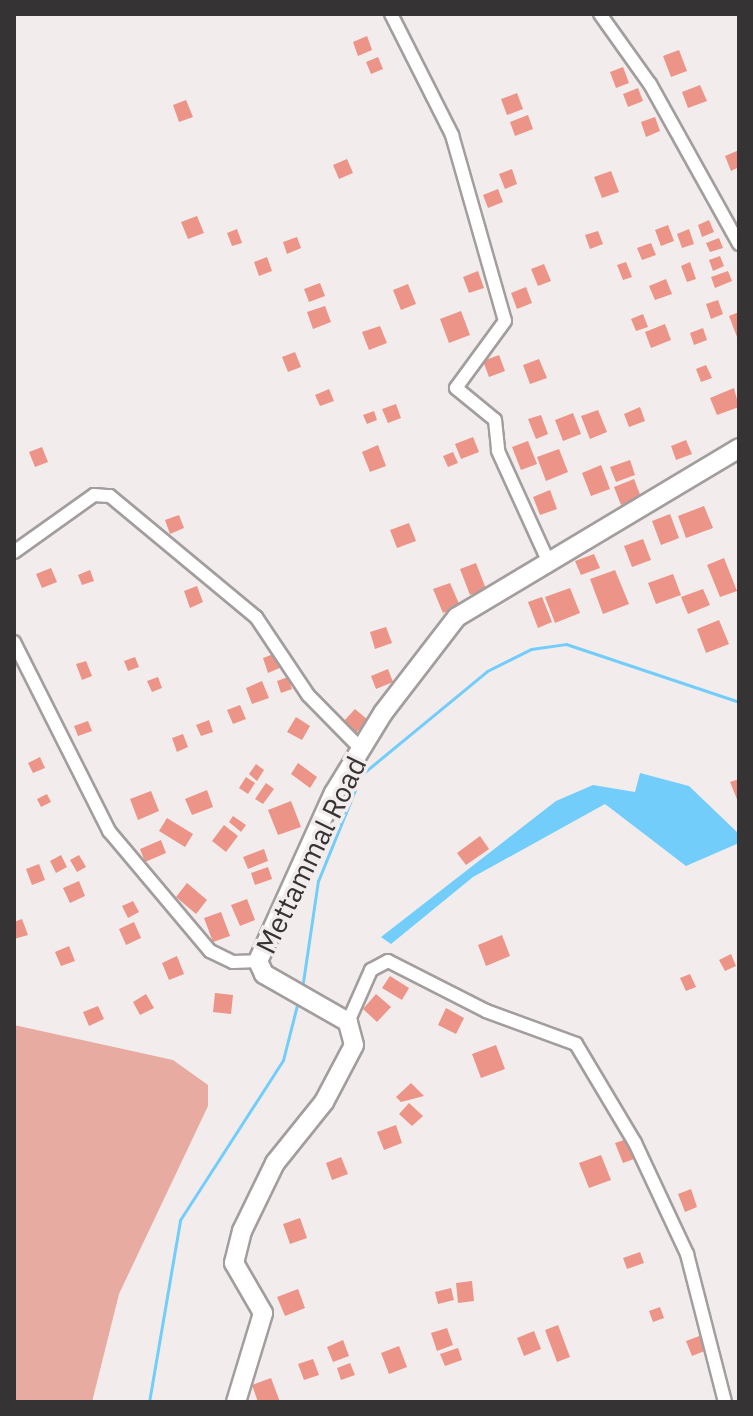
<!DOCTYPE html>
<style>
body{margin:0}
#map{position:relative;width:753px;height:1416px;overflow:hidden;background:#f2edec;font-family:"IBM Plex Sans",sans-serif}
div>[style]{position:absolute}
.green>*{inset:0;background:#e8aba2}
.water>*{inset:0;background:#72cdfb}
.stream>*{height:3px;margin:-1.5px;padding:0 1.5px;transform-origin:1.5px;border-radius:1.5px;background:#72cdfb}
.building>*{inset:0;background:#eb9487}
.roads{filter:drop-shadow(2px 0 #a39e9d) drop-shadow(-2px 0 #a39e9d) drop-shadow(0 2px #a39e9d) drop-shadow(0 -2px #a39e9d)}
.street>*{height:12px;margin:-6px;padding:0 6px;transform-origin:6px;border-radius:6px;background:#fff}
.secondary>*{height:18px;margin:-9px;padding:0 9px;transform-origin:9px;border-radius:9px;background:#fff}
span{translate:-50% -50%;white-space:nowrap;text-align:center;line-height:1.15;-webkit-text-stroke:7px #f2edec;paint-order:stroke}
.street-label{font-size:28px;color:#353333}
.frame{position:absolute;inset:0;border:16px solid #353333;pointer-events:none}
</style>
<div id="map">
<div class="green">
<i style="clip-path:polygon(14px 1025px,173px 1060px,208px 1085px,208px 1106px,119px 1294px,92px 1402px,14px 1402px)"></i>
</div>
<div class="water">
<i style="clip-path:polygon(640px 773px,689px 786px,739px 834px,739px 843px,686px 866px,605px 804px,473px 877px,391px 944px,381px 937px,556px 801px,593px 785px,635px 792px)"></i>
</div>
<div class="stream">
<i style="left:303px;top:982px;width:102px;rotate:-81.6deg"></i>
<i style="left:318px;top:881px;width:114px;rotate:-67.9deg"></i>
<i style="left:361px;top:775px;width:163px;rotate:-39.5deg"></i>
<i style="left:487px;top:671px;width:49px;rotate:-26.6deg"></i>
<i style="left:531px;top:649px;width:35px;rotate:-8deg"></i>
<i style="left:566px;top:644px;width:182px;rotate:18.5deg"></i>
<i style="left:149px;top:1402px;width:185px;rotate:-80.3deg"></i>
<i style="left:180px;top:1220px;width:190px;rotate:-57.2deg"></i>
<i style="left:283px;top:1060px;width:61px;rotate:-75.7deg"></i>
</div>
<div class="building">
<i style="clip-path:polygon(367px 36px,372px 50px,358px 56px,353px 42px)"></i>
<i style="clip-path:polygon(679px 50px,687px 71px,671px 77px,663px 56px)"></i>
<i style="clip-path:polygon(378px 57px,383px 69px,371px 74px,366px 62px)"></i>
<i style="clip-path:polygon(623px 67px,629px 83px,616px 88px,610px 72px)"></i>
<i style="clip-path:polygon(700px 85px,707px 101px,688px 108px,682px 92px)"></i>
<i style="clip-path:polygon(638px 88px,643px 101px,628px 107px,623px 94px)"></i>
<i style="clip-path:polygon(517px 93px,523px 109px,507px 115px,501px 99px)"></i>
<i style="clip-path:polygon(186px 100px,193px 117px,179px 122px,173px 105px)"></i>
<i style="clip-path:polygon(528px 115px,533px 129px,515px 136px,510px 122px)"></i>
<i style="clip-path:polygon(655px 117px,660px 131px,646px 137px,641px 122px)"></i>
<i style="clip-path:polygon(739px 150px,739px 167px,731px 171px,725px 156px)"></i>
<i style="clip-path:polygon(347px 159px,353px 173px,339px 179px,333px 165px)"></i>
<i style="clip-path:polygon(512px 169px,517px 184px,505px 189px,499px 174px)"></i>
<i style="clip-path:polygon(611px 171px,619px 192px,602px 198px,594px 177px)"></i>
<i style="clip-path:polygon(498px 189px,503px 202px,488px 208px,483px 195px)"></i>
<i style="clip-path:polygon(197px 216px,204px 233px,188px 239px,181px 222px)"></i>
<i style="clip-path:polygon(709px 220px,714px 232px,702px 237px,698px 225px)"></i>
<i style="clip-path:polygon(668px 225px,674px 241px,661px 246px,655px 230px)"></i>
<i style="clip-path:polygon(237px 229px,242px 243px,232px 246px,227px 233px)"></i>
<i style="clip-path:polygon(689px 229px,694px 244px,682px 248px,677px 234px)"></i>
<i style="clip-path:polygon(598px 231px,603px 244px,590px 249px,585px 235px)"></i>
<i style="clip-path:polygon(297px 237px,301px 248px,287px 254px,283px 242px)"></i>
<i style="clip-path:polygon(719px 238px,723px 248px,710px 252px,706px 243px)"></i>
<i style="clip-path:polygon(651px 243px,656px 255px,642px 260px,637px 248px)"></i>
<i style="clip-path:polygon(720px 256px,724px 266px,713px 271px,709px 260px)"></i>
<i style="clip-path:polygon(267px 257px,272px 271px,259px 276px,254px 262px)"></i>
<i style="clip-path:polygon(626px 262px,632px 277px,623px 280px,617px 265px)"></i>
<i style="clip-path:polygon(690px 262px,696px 279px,687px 282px,681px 266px)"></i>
<i style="clip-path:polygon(544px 264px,551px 281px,538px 286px,531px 269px)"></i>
<i style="clip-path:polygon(478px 271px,484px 288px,469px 293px,463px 277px)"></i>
<i style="clip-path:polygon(728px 271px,732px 281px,715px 288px,711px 277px)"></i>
<i style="clip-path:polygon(666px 279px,672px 294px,655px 300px,649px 286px)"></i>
<i style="clip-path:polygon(320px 283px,325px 296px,309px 302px,304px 289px)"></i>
<i style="clip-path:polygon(408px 284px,416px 304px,401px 310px,393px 290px)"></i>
<i style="clip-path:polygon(526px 287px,532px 303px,517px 309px,511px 293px)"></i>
<i style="clip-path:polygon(718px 300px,723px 314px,711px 319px,706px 304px)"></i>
<i style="clip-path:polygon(325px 306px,331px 322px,313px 329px,307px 312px)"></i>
<i style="clip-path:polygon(461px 311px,470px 335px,449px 343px,440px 319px)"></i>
<i style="clip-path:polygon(739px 312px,739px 336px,737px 337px,729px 316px)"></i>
<i style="clip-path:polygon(643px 314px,648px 327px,636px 331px,631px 319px)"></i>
<i style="clip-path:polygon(665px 324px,671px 340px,651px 348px,645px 332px)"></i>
<i style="clip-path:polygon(380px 326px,387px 343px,369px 350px,362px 332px)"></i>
<i style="clip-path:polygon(703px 328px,707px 340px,694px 345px,690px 333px)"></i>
<i style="clip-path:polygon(295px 352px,301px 367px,288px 372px,282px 357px)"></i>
<i style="clip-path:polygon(499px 355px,505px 371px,489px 377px,483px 361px)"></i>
<i style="clip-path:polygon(539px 359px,547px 378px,530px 384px,523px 365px)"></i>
<i style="clip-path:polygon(706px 365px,712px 378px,701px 382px,696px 369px)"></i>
<i style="clip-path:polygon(734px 388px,739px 407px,717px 415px,710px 398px)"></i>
<i style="clip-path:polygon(329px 389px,334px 401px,320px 406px,315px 395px)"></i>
<i style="clip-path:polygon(396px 404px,401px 418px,388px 423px,382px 409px)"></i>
<i style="clip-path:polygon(640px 407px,645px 421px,629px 427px,624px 414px)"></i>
<i style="clip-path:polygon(598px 410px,607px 432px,590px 439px,581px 416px)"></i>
<i style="clip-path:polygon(374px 411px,377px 420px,367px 424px,363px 415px)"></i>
<i style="clip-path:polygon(573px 413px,581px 434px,563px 441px,555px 420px)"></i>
<i style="clip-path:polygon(541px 415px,548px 434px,536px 439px,528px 419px)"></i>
<i style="clip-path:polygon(473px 437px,479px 452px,461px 459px,455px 444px)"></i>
<i style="clip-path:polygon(686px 440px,692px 454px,676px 460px,671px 446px)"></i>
<i style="clip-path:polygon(528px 441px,537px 464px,521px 470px,512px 447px)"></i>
<i style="clip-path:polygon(378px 445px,386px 466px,370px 472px,362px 452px)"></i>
<i style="clip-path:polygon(42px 447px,48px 462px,35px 467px,29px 452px)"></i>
<i style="clip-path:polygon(559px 449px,568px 472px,546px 481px,537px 457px)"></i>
<i style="clip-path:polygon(453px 452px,458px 463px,448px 467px,443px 456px)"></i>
<i style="clip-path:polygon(630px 460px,635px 475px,616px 482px,610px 467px)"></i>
<i style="clip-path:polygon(601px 465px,610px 489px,591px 496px,582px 473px)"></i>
<i style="clip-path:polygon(634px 479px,641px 497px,621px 505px,614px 487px)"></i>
<i style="clip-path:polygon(550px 490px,557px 509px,540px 515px,533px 497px)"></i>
<i style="clip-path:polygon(704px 506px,713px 528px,686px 538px,678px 516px)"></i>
<i style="clip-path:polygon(670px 514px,679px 538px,661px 545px,652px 521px)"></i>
<i style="clip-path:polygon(179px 515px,184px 528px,170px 534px,165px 520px)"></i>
<i style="clip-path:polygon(409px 523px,416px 541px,397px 548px,390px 530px)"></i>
<i style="clip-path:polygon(643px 539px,651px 560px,632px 567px,624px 546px)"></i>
<i style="clip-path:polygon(594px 554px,600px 568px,581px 575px,575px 561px)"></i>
<i style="clip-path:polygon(724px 558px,737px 591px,720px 597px,707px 565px)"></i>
<i style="clip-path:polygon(476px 563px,486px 589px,470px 595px,460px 569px)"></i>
<i style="clip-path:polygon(51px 568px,57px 582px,42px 588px,36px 574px)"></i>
<i style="clip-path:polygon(90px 570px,94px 581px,82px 585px,78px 575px)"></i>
<i style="clip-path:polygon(615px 570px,629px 604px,603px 614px,590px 579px)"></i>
<i style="clip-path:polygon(673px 574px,681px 595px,656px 604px,648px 583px)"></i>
<i style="clip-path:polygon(450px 583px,460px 606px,443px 613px,433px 589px)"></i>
<i style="clip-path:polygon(197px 586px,203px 602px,190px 608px,184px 591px)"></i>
<i style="clip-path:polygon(570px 588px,580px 613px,555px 623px,545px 597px)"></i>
<i style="clip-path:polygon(703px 589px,710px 605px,688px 614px,681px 597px)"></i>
<i style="clip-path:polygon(542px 597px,552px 622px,538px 628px,528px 602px)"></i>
<i style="clip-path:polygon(719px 620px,729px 644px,706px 653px,697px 629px)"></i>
<i style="clip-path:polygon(386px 627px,392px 643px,375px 649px,370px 632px)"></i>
<i style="clip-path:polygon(276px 653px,282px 667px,268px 673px,263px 658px)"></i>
<i style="clip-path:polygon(135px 657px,139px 667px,128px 671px,124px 661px)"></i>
<i style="clip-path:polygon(86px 661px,92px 676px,82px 680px,76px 664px)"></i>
<i style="clip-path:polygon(388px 669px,393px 682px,376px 689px,371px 676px)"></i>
<i style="clip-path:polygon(158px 677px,162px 688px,152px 692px,147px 681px)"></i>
<i style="clip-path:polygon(288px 677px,292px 689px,281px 693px,277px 681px)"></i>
<i style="clip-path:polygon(262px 681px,269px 698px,252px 704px,246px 688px)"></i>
<i style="clip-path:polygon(240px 705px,246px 719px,233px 724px,227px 710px)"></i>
<i style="clip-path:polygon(355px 709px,368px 720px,356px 733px,343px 722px)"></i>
<i style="clip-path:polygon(296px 717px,310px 726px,302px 740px,287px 732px)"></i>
<i style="clip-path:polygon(209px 720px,213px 732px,201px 736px,196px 725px)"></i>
<i style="clip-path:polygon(88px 721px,92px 731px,78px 736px,74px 726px)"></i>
<i style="clip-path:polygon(183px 734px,188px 747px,177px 752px,172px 738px)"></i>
<i style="clip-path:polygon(40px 757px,45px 768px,33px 773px,28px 763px)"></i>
<i style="clip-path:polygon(298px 763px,317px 777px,310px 788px,291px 774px)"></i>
<i style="clip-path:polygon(256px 764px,264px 770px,257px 781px,249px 774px)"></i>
<i style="clip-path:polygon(246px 777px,255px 783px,248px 794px,239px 788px)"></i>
<i style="clip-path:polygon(739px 779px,739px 804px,730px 782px)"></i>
<i style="clip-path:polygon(266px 783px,274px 789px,263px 804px,255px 799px)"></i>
<i style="clip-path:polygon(207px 790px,213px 807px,192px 815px,185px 799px)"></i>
<i style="clip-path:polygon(151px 791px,159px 811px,138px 820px,130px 799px)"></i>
<i style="clip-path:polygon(47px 794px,51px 802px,41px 807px,37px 799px)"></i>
<i style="clip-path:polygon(291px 801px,301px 827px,278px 835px,268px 810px)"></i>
<i style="clip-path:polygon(233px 816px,246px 825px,241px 832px,229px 822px)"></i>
<i style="clip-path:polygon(167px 818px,193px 834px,185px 847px,159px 831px)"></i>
<i style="clip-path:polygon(224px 825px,238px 836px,226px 852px,212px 841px)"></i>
<i style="clip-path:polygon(480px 836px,489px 849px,466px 865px,457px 853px)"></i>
<i style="clip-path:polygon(161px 840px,166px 853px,145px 862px,140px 849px)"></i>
<i style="clip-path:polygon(264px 849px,268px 861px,248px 869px,243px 857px)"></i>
<i style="clip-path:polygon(61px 855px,67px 867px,56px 873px,50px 861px)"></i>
<i style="clip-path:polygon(79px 855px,86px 867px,77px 872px,70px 860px)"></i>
<i style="clip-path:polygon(39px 864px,45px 880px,32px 885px,26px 869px)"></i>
<i style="clip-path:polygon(268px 867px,272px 879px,255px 885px,251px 873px)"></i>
<i style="clip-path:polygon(79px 881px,85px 896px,70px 903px,63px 888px)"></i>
<i style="clip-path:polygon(187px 883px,207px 900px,196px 914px,176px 897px)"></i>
<i style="clip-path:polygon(247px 899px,255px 920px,240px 926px,231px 905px)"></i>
<i style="clip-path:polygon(133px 901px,139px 912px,128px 918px,122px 906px)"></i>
<i style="clip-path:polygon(221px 912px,230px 936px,213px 942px,204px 918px)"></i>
<i style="clip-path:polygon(22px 919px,28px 935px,14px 939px,14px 922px)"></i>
<i style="clip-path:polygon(134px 922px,141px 938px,126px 945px,119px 929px)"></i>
<i style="clip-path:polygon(502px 935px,510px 956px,486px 966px,478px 945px)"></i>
<i style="clip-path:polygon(69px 946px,75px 961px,61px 966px,55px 952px)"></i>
<i style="clip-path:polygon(731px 954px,736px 966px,725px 971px,719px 960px)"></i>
<i style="clip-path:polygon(177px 956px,184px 974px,169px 980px,162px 963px)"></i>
<i style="clip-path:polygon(690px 974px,696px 987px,686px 991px,680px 978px)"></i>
<i style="clip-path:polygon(390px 976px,409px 988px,402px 1000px,382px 988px)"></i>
<i style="clip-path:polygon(215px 993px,233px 995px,231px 1014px,213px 1012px)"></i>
<i style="clip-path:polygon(146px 994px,154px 1008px,140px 1015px,133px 1002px)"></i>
<i style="clip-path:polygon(376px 994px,391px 1007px,377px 1022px,363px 1009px)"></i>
<i style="clip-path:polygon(98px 1006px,104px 1019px,89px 1026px,83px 1012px)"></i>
<i style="clip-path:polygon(446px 1008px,464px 1018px,456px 1034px,438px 1025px)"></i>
<i style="clip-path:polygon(496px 1045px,505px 1069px,481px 1078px,472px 1054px)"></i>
<i style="clip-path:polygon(411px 1083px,424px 1096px,401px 1102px,396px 1097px)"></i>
<i style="clip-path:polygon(409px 1103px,423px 1116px,412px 1126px,399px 1114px)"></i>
<i style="clip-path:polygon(396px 1125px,402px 1143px,384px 1150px,377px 1132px)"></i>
<i style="clip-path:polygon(627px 1139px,634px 1159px,623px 1163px,615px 1143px)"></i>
<i style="clip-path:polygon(601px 1155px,611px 1180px,589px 1188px,579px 1163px)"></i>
<i style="clip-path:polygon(341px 1157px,348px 1174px,332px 1180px,326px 1163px)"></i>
<i style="clip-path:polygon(691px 1189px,697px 1207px,685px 1212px,678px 1194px)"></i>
<i style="clip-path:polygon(300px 1218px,307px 1238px,290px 1244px,283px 1224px)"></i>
<i style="clip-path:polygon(640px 1252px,644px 1263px,627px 1269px,623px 1258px)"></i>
<i style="clip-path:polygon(472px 1281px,474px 1301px,458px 1303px,456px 1283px)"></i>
<i style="clip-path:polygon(451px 1288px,454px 1300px,438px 1304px,435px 1292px)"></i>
<i style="clip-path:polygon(298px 1289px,305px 1308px,285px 1316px,277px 1297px)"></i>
<i style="clip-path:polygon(660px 1307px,664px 1318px,653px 1322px,649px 1311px)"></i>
<i style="clip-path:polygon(558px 1325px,570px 1357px,557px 1362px,545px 1330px)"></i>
<i style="clip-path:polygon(447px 1328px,453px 1345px,437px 1351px,431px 1333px)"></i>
<i style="clip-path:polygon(534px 1331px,541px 1349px,524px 1356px,517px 1338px)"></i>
<i style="clip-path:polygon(702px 1335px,707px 1350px,692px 1356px,686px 1341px)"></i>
<i style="clip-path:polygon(343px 1340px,349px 1356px,333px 1362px,327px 1347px)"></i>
<i style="clip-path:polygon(399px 1346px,407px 1367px,389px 1374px,381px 1353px)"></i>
<i style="clip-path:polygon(458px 1348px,462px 1360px,445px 1366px,440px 1354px)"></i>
<i style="clip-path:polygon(313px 1359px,319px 1375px,304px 1380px,298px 1364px)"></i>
<i style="clip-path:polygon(350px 1363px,355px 1375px,341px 1380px,337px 1368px)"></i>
<i style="clip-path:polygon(271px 1378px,280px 1402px,258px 1402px,252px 1385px)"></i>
</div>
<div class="roads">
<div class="street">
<i style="left:391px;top:14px;width:136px;rotate:63.2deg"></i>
<i style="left:452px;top:135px;width:193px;rotate:74.1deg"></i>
<i style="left:505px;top:321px;width:83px;rotate:126.2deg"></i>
<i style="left:456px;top:388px;width:50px;rotate:39.4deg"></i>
<i style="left:495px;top:420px;width:31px;rotate:84deg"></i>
<i style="left:498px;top:451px;width:123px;rotate:65.5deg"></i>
<i style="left:600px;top:14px;width:86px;rotate:54.5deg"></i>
<i style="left:650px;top:84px;width:183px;rotate:60.9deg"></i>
<i style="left:14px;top:552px;width:98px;rotate:-35.5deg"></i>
<i style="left:94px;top:495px;width:16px;rotate:4deg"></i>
<i style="left:110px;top:496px;width:190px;rotate:39.7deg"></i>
<i style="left:256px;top:617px;width:94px;rotate:56.3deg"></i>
<i style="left:308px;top:695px;width:76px;rotate:45.5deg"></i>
<i style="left:14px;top:642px;width:212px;rotate:63.3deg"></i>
<i style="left:109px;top:831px;width:157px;rotate:49.9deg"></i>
<i style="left:210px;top:951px;width:25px;rotate:26deg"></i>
<i style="left:233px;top:962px;width:25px;rotate:-2deg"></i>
<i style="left:348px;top:1022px;width:57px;rotate:-66.1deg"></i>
<i style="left:371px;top:970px;width:19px;rotate:-28deg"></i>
<i style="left:388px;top:961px;width:110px;rotate:27deg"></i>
<i style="left:486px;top:1011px;width:96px;rotate:20.1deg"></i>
<i style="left:576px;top:1044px;width:115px;rotate:59.2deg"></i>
<i style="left:635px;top:1143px;width:123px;rotate:64.9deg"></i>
<i style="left:687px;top:1254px;width:153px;rotate:75.6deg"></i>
</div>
<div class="secondary">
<i style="left:236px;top:1402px;width:93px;rotate:-73.1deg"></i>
<i style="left:263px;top:1313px;width:58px;rotate:-120.1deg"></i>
<i style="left:234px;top:1263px;width:33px;rotate:-76deg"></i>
<i style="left:242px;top:1231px;width:76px;rotate:-64.1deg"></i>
<i style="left:275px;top:1163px;width:78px;rotate:-51.2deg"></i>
<i style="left:324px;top:1102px;width:64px;rotate:-62.2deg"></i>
<i style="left:354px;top:1045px;width:24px;rotate:-105deg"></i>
<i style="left:348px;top:1022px;width:97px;rotate:-150.3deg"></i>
<i style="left:264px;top:974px;width:14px;rotate:-115deg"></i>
<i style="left:258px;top:961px;width:184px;rotate:-65.7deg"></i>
<i style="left:334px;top:793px;width:94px;rotate:-58.5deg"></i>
<i style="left:383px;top:713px;width:121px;rotate:-52.4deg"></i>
<i style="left:457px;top:617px;width:329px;rotate:-30.9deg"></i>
</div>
</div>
<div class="street-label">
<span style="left:311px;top:855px;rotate:-64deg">Mettammal Road</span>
</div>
<div class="frame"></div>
</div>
